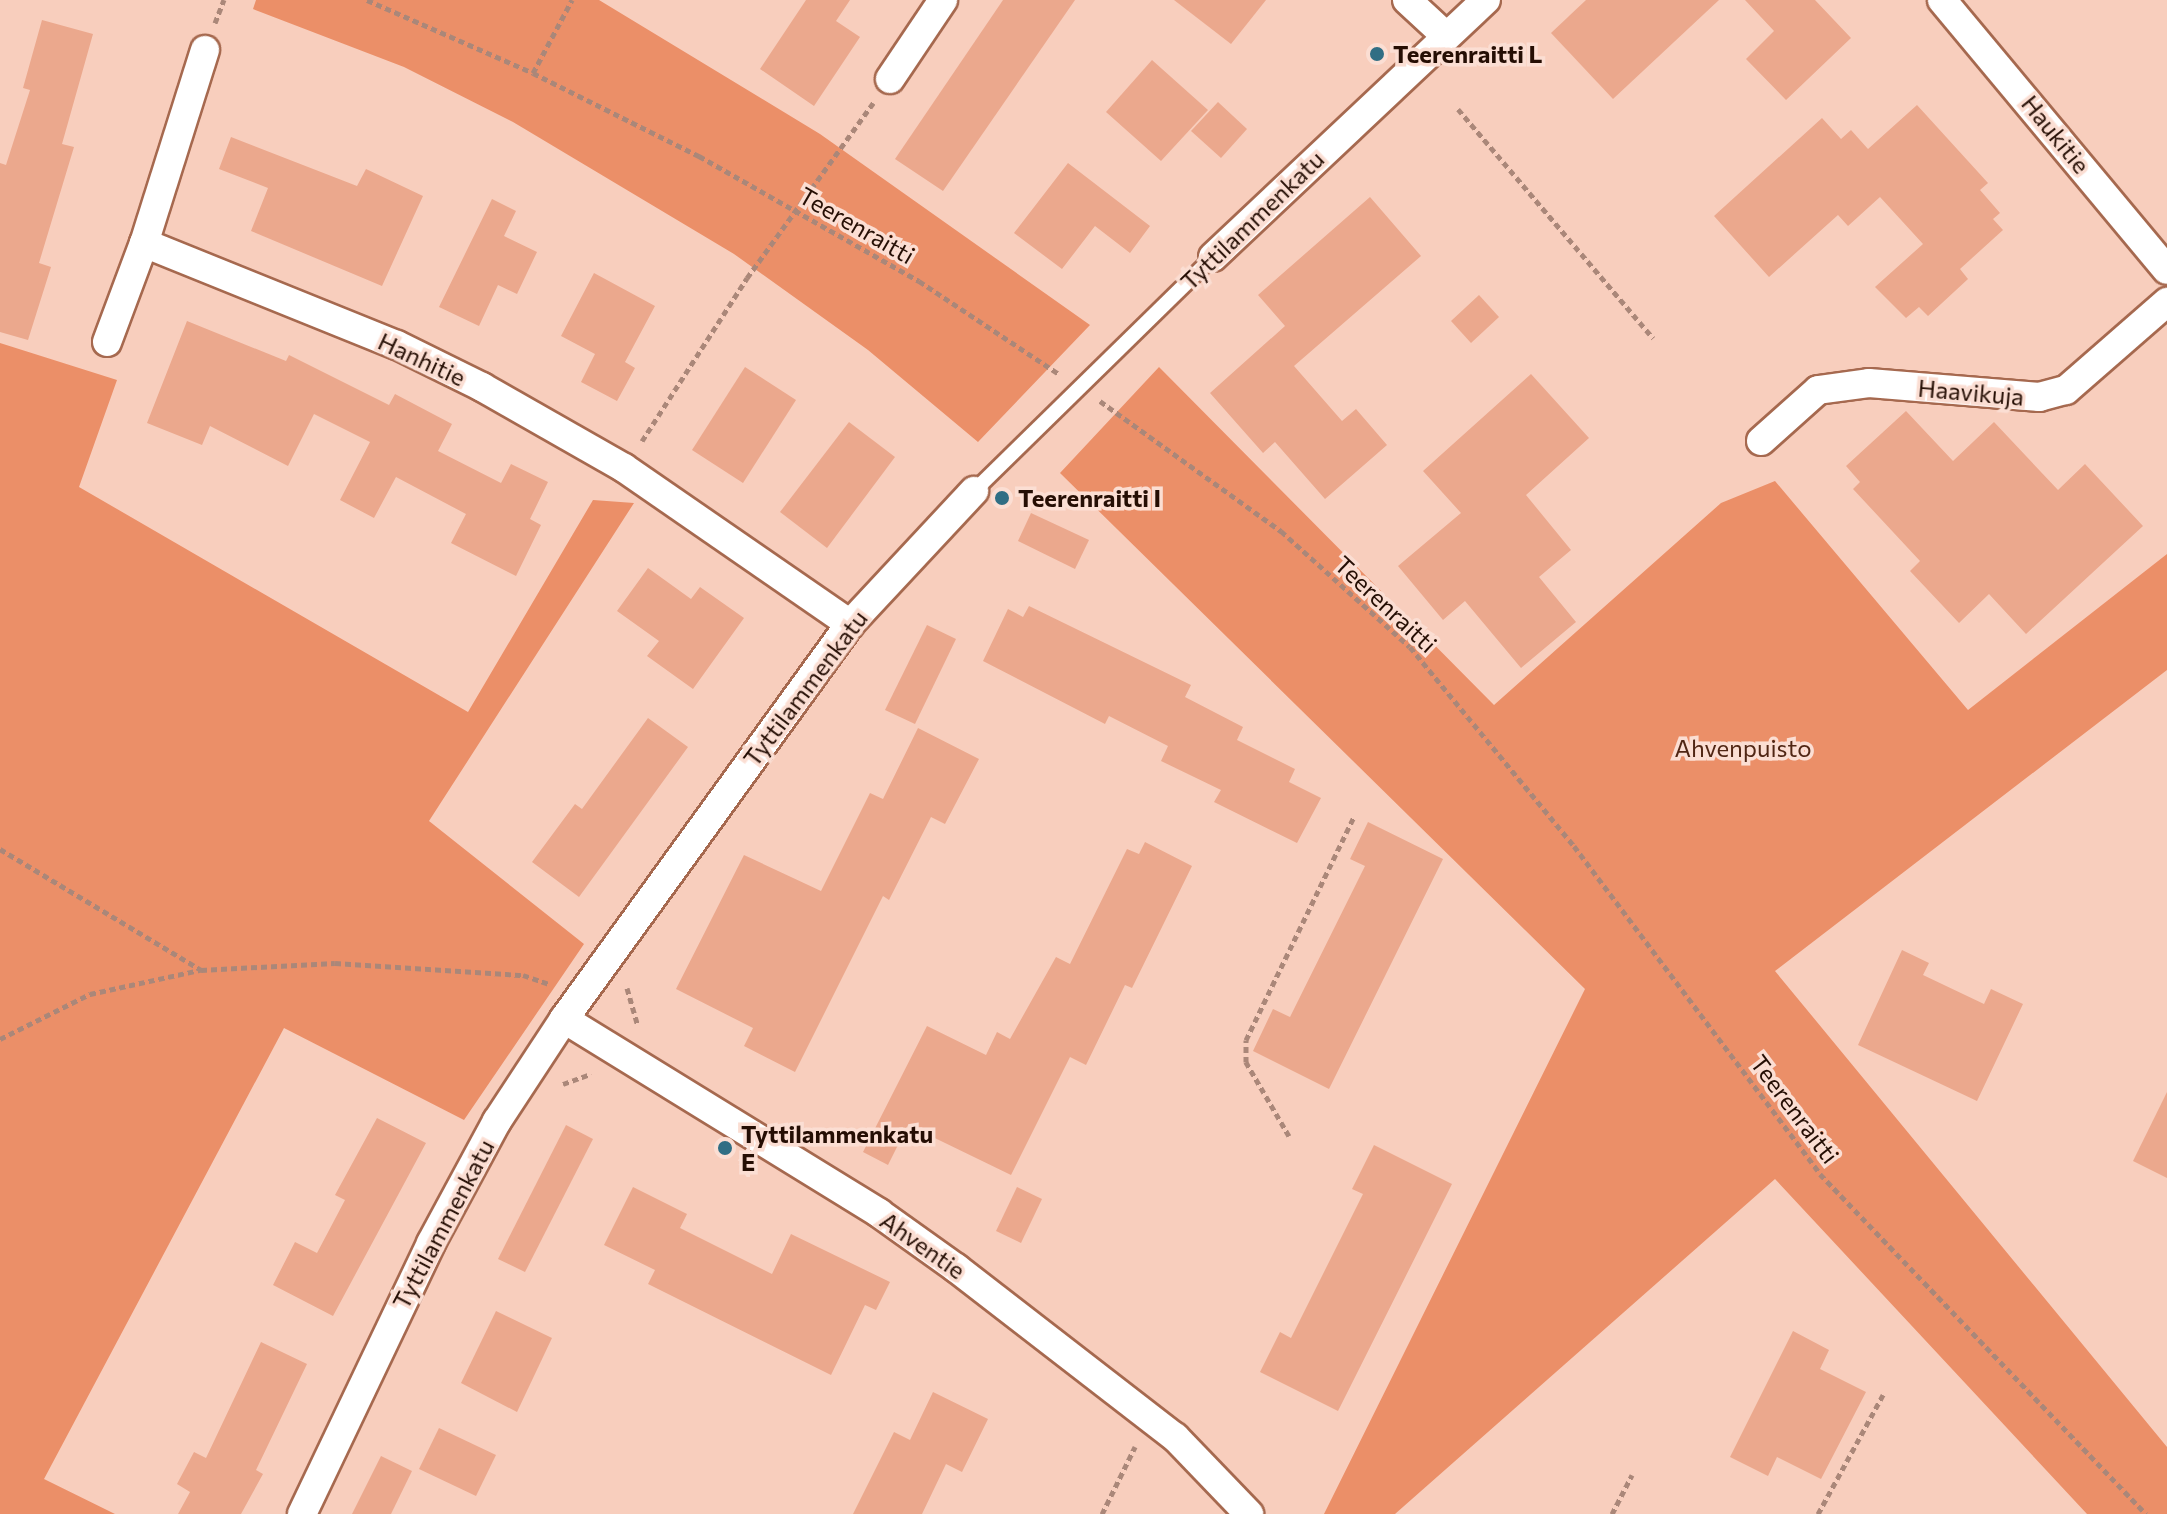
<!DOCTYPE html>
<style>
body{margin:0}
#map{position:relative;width:2167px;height:1514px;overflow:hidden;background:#f8cebd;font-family:Commissioner,sans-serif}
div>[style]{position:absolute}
.green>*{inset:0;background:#eb8f68}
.building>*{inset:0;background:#eba88d}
.path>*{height:5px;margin-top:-2.5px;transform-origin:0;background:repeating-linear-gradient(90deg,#aa8779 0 6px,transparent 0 10px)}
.roads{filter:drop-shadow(2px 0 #a6694f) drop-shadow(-2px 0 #a6694f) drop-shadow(0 2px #a6694f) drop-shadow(0 -2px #a6694f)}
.lane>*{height:14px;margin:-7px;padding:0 7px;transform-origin:7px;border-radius:7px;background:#fff}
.street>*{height:28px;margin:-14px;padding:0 14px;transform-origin:14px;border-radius:14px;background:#fff}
.dots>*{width:22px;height:22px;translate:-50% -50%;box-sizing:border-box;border:4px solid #fbded3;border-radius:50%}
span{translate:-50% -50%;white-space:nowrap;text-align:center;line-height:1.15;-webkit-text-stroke:7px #fbded3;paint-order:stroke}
.poi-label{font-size:24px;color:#250e04;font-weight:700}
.left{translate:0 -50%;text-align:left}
.street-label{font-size:24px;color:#250e04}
.park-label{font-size:24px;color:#502614}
</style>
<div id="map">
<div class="green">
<i style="clip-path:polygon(256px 0,599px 0,820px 134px,1090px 325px,978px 442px,868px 350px,734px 254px,513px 122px,404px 67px,253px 9px)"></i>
<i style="clip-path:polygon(0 343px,117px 380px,79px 487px,468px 712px,593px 500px,634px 503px,429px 821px,584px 944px,464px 1120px,284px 1028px,44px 1479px,115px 1514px,0 1514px)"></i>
<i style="clip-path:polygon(1159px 367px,1494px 705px,1721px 503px,1775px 481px,1968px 710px,2167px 554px,2167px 670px,1775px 971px,2167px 1447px,2167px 1514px,2087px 1514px,1775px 1179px,1395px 1514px,1324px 1514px,1585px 989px,1060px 473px)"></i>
</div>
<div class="building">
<i style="clip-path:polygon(806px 0,850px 0,836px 21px,860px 37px,814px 106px,760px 69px)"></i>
<i style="clip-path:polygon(1003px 0,1075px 0,943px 191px,895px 159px)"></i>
<i style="clip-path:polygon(1174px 0,1266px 0,1231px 44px)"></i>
<i style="clip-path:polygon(1586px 0,1719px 0,1613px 99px,1551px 33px)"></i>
<i style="clip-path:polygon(1745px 0,1815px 0,1851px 38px,1786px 100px,1746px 59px,1774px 31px)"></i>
<i style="clip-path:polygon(42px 20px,93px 34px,62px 144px,74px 147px,39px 263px,51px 267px,28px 340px,0 332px,0 163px,6px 165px,30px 90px,23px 88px)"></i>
<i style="clip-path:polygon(1152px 60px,1208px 110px,1161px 161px,1106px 112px)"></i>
<i style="clip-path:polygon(1218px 102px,1247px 129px,1221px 158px,1191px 131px)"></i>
<i style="clip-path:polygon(1917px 105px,1988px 183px,1980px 190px,2000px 213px,1993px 219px,2003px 230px,1960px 269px,1968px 279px,1928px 316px,1919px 307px,1906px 318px,1875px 287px,1923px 244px,1880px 197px,1848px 226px,1838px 215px,1769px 277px,1714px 216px,1822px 118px,1841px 139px,1851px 130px,1868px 149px)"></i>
<i style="clip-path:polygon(231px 137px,357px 186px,366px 169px,423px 196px,382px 286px,251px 231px,268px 188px,219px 169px)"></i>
<i style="clip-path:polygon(1068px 163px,1150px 226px,1130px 253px,1095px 226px,1062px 269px,1014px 233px)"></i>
<i style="clip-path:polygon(1370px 197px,1421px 256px,1294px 366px,1342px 421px,1356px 409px,1387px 445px,1325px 499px,1275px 442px,1263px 453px,1210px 393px,1285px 326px,1258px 295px)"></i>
<i style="clip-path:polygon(492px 199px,516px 211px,504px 236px,537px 252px,517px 294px,498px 285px,479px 326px,439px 307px)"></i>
<i style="clip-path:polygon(594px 273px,655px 306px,625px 362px,635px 368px,617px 401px,581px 382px,595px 354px,561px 336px)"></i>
<i style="clip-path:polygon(1479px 295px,1499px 317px,1471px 343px,1451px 321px)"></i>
<i style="clip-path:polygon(187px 321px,286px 361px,289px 355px,389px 405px,395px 394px,452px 424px,438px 451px,501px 483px,511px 464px,548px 482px,530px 519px,541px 525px,516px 576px,451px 543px,466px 514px,396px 477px,374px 518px,340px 500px,370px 442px,314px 414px,288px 466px,210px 426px,202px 445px,147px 423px)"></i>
<i style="clip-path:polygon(745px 367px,796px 400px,743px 483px,692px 450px)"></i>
<i style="clip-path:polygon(1531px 374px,1589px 438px,1526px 495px,1571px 550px,1539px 577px,1576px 622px,1521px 668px,1465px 601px,1443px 620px,1398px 566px,1461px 513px,1423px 471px)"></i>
<i style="clip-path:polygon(1906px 411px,1953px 461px,1994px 422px,2058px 490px,2085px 464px,2143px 526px,2026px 634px,1989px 594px,1959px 623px,1910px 571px,1920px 561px,1853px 489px,1860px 482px,1846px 466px)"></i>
<i style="clip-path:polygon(849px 422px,895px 457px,827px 548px,780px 512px)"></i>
<i style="clip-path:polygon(1031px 513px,1089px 540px,1075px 569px,1018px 541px)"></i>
<i style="clip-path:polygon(648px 568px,691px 599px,700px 587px,744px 618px,693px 689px,647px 656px,659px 641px,617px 611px)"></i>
<i style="clip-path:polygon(1029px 606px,1191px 685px,1185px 697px,1243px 727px,1237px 740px,1295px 769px,1289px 782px,1321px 798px,1297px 843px,1214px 802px,1221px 790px,1161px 761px,1168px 746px,1109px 716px,1105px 724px,983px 661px,1008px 609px,1023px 617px)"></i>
<i style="clip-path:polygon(927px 625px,956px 639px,915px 724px,885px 710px)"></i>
<i style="clip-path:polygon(648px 718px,688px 747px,579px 897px,532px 862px,575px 804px,582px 809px)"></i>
<i style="clip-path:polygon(918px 728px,979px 759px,945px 824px,931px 817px,889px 900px,883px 896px,795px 1072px,744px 1046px,753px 1028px,676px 989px,744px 855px,821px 891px,870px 793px,883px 799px)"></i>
<i style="clip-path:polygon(1368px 822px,1443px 859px,1329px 1089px,1253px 1051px,1273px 1009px,1290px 1017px,1365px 866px,1350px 859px)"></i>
<i style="clip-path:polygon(1145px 842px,1192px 866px,1132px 988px,1125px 985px,1086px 1065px,1070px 1057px,1011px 1175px,908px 1125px,888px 1165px,863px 1152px,927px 1026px,986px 1055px,997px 1032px,1010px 1039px,1056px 957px,1070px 964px,1127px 849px,1139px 854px)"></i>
<i style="clip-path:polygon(1902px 950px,1929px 963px,1923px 975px,1984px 1004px,1991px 989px,2023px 1004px,1977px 1101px,1858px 1045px)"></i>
<i style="clip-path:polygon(2167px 1092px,2167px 1178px,2133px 1161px)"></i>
<i style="clip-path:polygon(377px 1118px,426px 1143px,333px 1316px,273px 1285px,295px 1242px,317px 1253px,345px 1200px,335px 1195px)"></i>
<i style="clip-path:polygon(566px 1125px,593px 1139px,525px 1272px,498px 1259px)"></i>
<i style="clip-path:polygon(1374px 1145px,1452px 1184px,1338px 1411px,1260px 1372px,1280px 1332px,1291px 1338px,1363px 1194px,1352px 1189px)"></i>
<i style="clip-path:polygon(633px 1187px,687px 1214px,680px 1228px,772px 1274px,791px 1234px,890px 1282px,876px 1310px,865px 1305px,831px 1375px,648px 1284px,655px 1270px,604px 1245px)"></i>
<i style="clip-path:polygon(1017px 1187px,1042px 1199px,1021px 1243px,996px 1231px)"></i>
<i style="clip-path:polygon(496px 1311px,552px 1338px,517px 1412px,461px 1383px)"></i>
<i style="clip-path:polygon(1793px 1331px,1829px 1350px,1820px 1369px,1866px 1392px,1821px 1479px,1777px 1457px,1768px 1476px,1730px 1457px)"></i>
<i style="clip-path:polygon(261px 1342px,307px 1364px,256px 1470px,263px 1474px,241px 1514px,178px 1514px,190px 1492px,177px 1484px,194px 1452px,206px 1458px)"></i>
<i style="clip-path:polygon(933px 1392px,988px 1419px,962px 1472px,946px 1464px,922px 1514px,853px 1514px,894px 1432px,910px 1440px)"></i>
<i style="clip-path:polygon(439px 1428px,496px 1455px,476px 1496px,419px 1469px)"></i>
<i style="clip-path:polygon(381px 1456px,412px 1471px,391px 1514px,352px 1514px)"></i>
</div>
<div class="path">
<i style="left:367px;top:0;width:181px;rotate:23.7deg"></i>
<i style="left:533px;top:73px;width:186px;rotate:26.6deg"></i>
<i style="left:699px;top:156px;width:253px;rotate:29.6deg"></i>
<i style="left:919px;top:281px;width:168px;rotate:33.6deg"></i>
<i style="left:215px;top:23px;width:25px;rotate:-69deg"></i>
<i style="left:533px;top:73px;width:83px;rotate:-61.9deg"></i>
<i style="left:1458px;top:109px;width:301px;rotate:49.6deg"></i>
<i style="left:1100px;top:401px;width:223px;rotate:35.7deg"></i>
<i style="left:1281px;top:531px;width:173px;rotate:42deg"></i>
<i style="left:1410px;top:647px;width:258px;rotate:50.5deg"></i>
<i style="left:1574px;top:846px;width:410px;rotate:53.1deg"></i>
<i style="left:1820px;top:1174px;width:471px;rotate:46.2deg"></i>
<i style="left:642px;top:441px;width:194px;rotate:-57.2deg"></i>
<i style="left:747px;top:278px;width:216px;rotate:-54.2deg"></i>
<i style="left:0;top:849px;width:235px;rotate:31deg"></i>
<i style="left:201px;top:970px;width:134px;rotate:-3deg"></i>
<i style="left:335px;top:963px;width:188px;rotate:3.7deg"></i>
<i style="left:523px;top:975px;width:28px;rotate:19deg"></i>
<i style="left:627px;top:988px;width:37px;rotate:74deg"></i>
<i style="left:0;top:1039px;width:101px;rotate:-26.6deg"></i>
<i style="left:90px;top:994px;width:113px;rotate:-12.3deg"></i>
<i style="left:563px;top:1084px;width:30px;rotate:-20deg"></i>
<i style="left:1289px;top:1136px;width:86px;rotate:-120.2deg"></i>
<i style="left:1246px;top:1062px;width:22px;rotate:-90deg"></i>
<i style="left:1246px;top:1040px;width:248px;rotate:-64.2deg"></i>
<i style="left:1102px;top:1514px;width:75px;rotate:-63.8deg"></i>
<i style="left:1612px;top:1514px;width:44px;rotate:-62.9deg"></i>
<i style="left:1818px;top:1514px;width:136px;rotate:-61.4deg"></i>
</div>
<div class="roads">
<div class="lane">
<i style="left:974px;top:491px;width:334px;rotate:-44.4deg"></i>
</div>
<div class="street">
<i style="left:1407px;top:0;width:53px;rotate:42.7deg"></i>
<i style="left:1942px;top:0;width:351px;rotate:50.2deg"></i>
<i style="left:205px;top:50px;width:202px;rotate:107.5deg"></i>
<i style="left:144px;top:243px;width:273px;rotate:22deg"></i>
<i style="left:397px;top:345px;width:95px;rotate:26.3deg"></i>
<i style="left:482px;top:387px;width:163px;rotate:29.7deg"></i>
<i style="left:624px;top:468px;width:275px;rotate:34.6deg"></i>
<i style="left:890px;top:79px;width:95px;rotate:-56.1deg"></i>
<i style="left:1213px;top:257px;width:375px;rotate:-43.3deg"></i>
<i style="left:107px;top:342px;width:106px;rotate:-69.5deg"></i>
<i style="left:1761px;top:441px;width:76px;rotate:-41.8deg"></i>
<i style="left:1818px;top:390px;width:51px;rotate:-7.8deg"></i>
<i style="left:1869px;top:383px;width:171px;rotate:4.7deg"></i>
<i style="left:2039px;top:397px;width:28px;rotate:-15deg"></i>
<i style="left:2066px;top:390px;width:134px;rotate:-41.1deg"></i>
<i style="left:564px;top:1019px;width:370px;rotate:31.6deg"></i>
<i style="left:879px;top:1213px;width:95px;rotate:35.5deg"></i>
<i style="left:956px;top:1268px;width:277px;rotate:37.7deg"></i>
<i style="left:1175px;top:1437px;width:107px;rotate:46.1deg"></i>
<i style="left:302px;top:1514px;width:300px;rotate:-64.5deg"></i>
<i style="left:431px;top:1243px;width:139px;rotate:-61.6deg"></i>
<i style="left:497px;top:1121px;width:122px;rotate:-56.7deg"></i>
<i style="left:564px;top:1019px;width:488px;rotate:-54.1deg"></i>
<i style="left:850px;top:624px;width:182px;rotate:-47deg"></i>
</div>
</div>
<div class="dots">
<i style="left:1377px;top:54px;background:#306e84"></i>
<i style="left:1002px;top:498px;background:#306e84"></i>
<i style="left:725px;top:1148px;background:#306e84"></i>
</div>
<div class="poi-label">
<span class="left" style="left:1393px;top:54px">Teerenraitti L</span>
<span class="left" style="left:1018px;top:498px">Teerenraitti I</span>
<span class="left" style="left:741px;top:1148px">Tyttilammenkatu<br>E</span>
</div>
<div class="street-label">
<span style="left:2056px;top:134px;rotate:51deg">Haukitie</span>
<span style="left:1252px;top:220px;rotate:-44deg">Tyttilammenkatu</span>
<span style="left:857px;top:225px;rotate:30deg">Teerenraitti</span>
<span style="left:422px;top:359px;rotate:25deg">Hanhitie</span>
<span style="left:1971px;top:392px;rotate:5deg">Haavikuja</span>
<span style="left:1386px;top:604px;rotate:43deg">Teerenraitti</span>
<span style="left:805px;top:688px;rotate:-53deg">Tyttilammenkatu</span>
<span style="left:1795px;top:1109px;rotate:53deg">Teerenraitti</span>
<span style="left:443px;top:1224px;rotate:-62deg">Tyttilammenkatu</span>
<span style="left:923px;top:1245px;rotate:35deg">Ahventie</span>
</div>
<div class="park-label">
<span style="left:1743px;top:748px">Ahvenpuisto</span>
</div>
</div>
